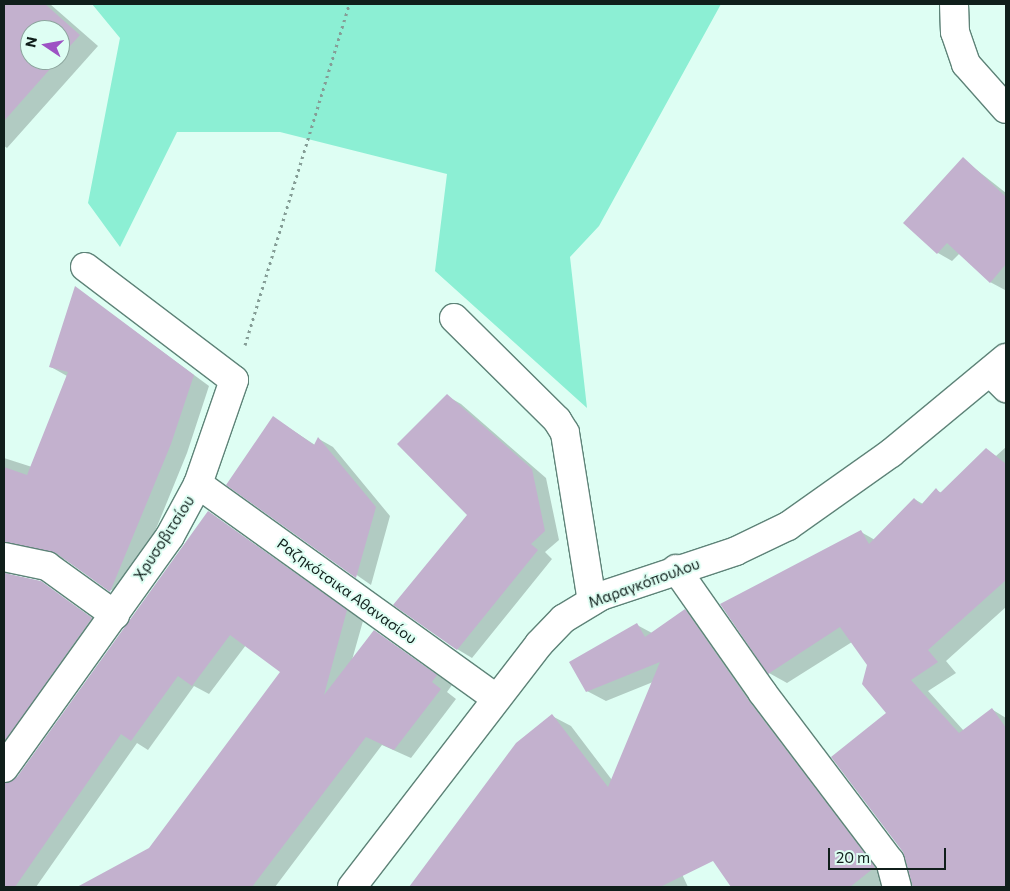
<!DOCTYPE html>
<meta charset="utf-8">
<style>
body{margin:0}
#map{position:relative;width:1010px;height:891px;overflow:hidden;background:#defef3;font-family:Commissioner,sans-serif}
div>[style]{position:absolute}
.green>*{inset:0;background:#8cefd4}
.shadow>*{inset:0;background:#0003}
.building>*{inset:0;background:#c3b1ce}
.path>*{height:3px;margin-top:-1.5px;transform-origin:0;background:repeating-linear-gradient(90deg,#859d96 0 2.5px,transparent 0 6.5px)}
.roads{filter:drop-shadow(1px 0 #5e8378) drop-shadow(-1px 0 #5e8378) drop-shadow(0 1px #5e8378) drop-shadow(0 -1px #5e8378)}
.minor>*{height:28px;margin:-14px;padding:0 14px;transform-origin:14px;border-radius:14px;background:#fff}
.secondary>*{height:28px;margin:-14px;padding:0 14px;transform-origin:14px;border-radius:14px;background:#fff}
span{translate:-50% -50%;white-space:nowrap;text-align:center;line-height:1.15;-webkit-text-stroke:4px #defef3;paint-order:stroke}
.street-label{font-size:15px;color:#101f1b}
.frame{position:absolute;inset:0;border:5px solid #101f1b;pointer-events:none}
.north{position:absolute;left:20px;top:20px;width:50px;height:50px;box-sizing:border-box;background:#defef3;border:1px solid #8ca59d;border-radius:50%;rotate:282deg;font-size:14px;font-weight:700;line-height:20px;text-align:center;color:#101f1b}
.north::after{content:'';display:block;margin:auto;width:18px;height:22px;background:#9d52c4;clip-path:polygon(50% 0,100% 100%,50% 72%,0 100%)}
.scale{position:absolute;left:828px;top:848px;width:118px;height:22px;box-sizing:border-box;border:2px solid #101f1b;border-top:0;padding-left:6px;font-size:15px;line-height:18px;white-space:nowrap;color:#101f1b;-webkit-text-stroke:4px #defef3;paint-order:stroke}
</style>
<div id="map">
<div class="green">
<i style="clip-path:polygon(92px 4px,721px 4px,599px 226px,570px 257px,587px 408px,435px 271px,447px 174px,280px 132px,177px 132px,120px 247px,88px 203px,120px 38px)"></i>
</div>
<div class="shadow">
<i style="clip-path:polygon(evenodd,4px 4px,50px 4px,98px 46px,7px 148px,4px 146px,4px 4px,30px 30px,60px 30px,60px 60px,30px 60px,30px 30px)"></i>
<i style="clip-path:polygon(963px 159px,1006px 193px,1005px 290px,990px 282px,960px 253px,952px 261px,938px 253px,905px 223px)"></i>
<i style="clip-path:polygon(76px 288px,209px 386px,187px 453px,127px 600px,64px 559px,24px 550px,4px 563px,8px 574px,40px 582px,107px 628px,4px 777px,7px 783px,18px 778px,209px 512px,363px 621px,352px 660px,374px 631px,452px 685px,447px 692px,456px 699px,411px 758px,382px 745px,275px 887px,83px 887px,150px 849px,282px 672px,246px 645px,209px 694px,194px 686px,148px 750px,137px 743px,36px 887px,4px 887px,4px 458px,32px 467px,67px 376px,51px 367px)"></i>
<i style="clip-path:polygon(447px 396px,461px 404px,546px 478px,559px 540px,545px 552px,552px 559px,472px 658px,457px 649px,469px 515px)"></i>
<i style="clip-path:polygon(274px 418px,315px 445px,319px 439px,333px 447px,390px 516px,371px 585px,228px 485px)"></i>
<i style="clip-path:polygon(1006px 447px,1006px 607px,946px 661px,956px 673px,928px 691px,964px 731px,993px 710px,1006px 718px,1006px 887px,912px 887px,888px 714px,868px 665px,852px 642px,787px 683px,769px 673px,861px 532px,875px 540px,914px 499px,923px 504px,936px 490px,942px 493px,986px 450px,996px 456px)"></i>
<i style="clip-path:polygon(685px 610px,703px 621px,896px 887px,733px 887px,653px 774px,639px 782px,688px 887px,410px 887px,517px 744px,552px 716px,571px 726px,612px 780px,653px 682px,606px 701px,587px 691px,637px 625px,652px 633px)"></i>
</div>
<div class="building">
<i style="clip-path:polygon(4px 4px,45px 4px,80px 35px,60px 57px,60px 30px,30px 30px,30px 60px,58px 60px,4px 121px)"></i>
<i style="clip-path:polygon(963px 157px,1006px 197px,1006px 264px,990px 283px,947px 243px,937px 254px,903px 223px)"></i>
<i style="clip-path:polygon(75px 286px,194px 375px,171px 444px,110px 592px,56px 553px,4px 542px,4px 467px,27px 475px,68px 372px,49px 367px)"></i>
<i style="clip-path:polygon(447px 394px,532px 469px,545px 531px,531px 544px,538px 550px,457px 650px,393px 605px,467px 515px,397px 444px)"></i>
<i style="clip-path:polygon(273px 416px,314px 445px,318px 437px,376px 507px,356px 578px,226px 485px)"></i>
<i style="clip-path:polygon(986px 448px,1006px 464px,1006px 580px,928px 650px,938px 662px,911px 680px,959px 733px,992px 708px,1006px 728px,1006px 887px,913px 887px,903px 852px,831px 757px,886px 713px,862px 684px,867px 665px,840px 627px,768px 674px,720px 604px,861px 530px,869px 544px,914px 498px,921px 505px,936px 488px,940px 493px)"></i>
<i style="clip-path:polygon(208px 511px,347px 610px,324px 695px,374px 630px,437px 675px,432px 682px,441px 689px,394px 750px,366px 737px,252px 887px,77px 887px,149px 848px,280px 672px,230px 635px,192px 686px,178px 676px,131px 741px,121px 734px,15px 887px,4px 887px,4px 783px,17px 777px)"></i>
<i style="clip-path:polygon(4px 573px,41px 581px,92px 618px,4px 742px)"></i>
<i style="clip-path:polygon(685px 609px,749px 701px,875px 867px,850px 887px,731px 887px,713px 861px,660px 887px,409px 887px,516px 743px,552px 714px,608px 787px,660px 662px,586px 692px,569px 662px,637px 623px,645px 637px)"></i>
</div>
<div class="path">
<i style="left:245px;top:345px;width:357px;rotate:-73deg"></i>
</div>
<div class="roads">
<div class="minor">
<i style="left:954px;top:4px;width:28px;rotate:88deg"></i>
<i style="left:955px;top:32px;width:34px;rotate:71deg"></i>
<i style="left:966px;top:64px;width:60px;rotate:48.4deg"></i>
<i style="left:454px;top:318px;width:145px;rotate:44.7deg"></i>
<i style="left:557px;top:420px;width:15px;rotate:58deg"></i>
<i style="left:565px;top:433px;width:170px;rotate:80.9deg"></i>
<i style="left:990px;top:372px;width:23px;rotate:45deg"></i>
<i style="left:198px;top:484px;width:367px;rotate:35.7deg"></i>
<i style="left:4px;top:557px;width:44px;rotate:11.8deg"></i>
<i style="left:47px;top:566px;width:84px;rotate:35.8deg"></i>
<i style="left:676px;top:569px;width:150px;rotate:55deg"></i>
<i style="left:762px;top:692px;width:212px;rotate:52.9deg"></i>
<i style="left:890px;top:861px;width:27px;rotate:75deg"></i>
<i style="left:4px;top:768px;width:285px;rotate:-54.4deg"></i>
<i style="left:170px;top:536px;width:59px;rotate:-61.7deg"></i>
<i style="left:198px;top:484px;width:110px;rotate:-70.9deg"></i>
<i style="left:234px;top:380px;width:187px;rotate:-142.8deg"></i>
</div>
<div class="secondary">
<i style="left:352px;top:887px;width:307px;rotate:-52.4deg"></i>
<i style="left:539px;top:644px;width:35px;rotate:-46deg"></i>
<i style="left:563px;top:619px;width:44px;rotate:-31.2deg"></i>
<i style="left:601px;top:596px;width:142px;rotate:-18.4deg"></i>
<i style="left:736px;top:551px;width:58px;rotate:-25.7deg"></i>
<i style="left:788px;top:526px;width:126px;rotate:-35.3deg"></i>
<i style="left:891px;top:453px;width:149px;rotate:-39.6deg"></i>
</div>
</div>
<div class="street-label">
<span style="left:164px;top:538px;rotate:-57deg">Χρυσοβιτσίου</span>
<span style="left:644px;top:583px;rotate:-20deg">Μαραγκόπουλου</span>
<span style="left:347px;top:591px;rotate:36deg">Ραζηκότσικα Αθανασίου</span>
</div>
<div class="frame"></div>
<div class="north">N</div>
<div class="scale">20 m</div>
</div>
